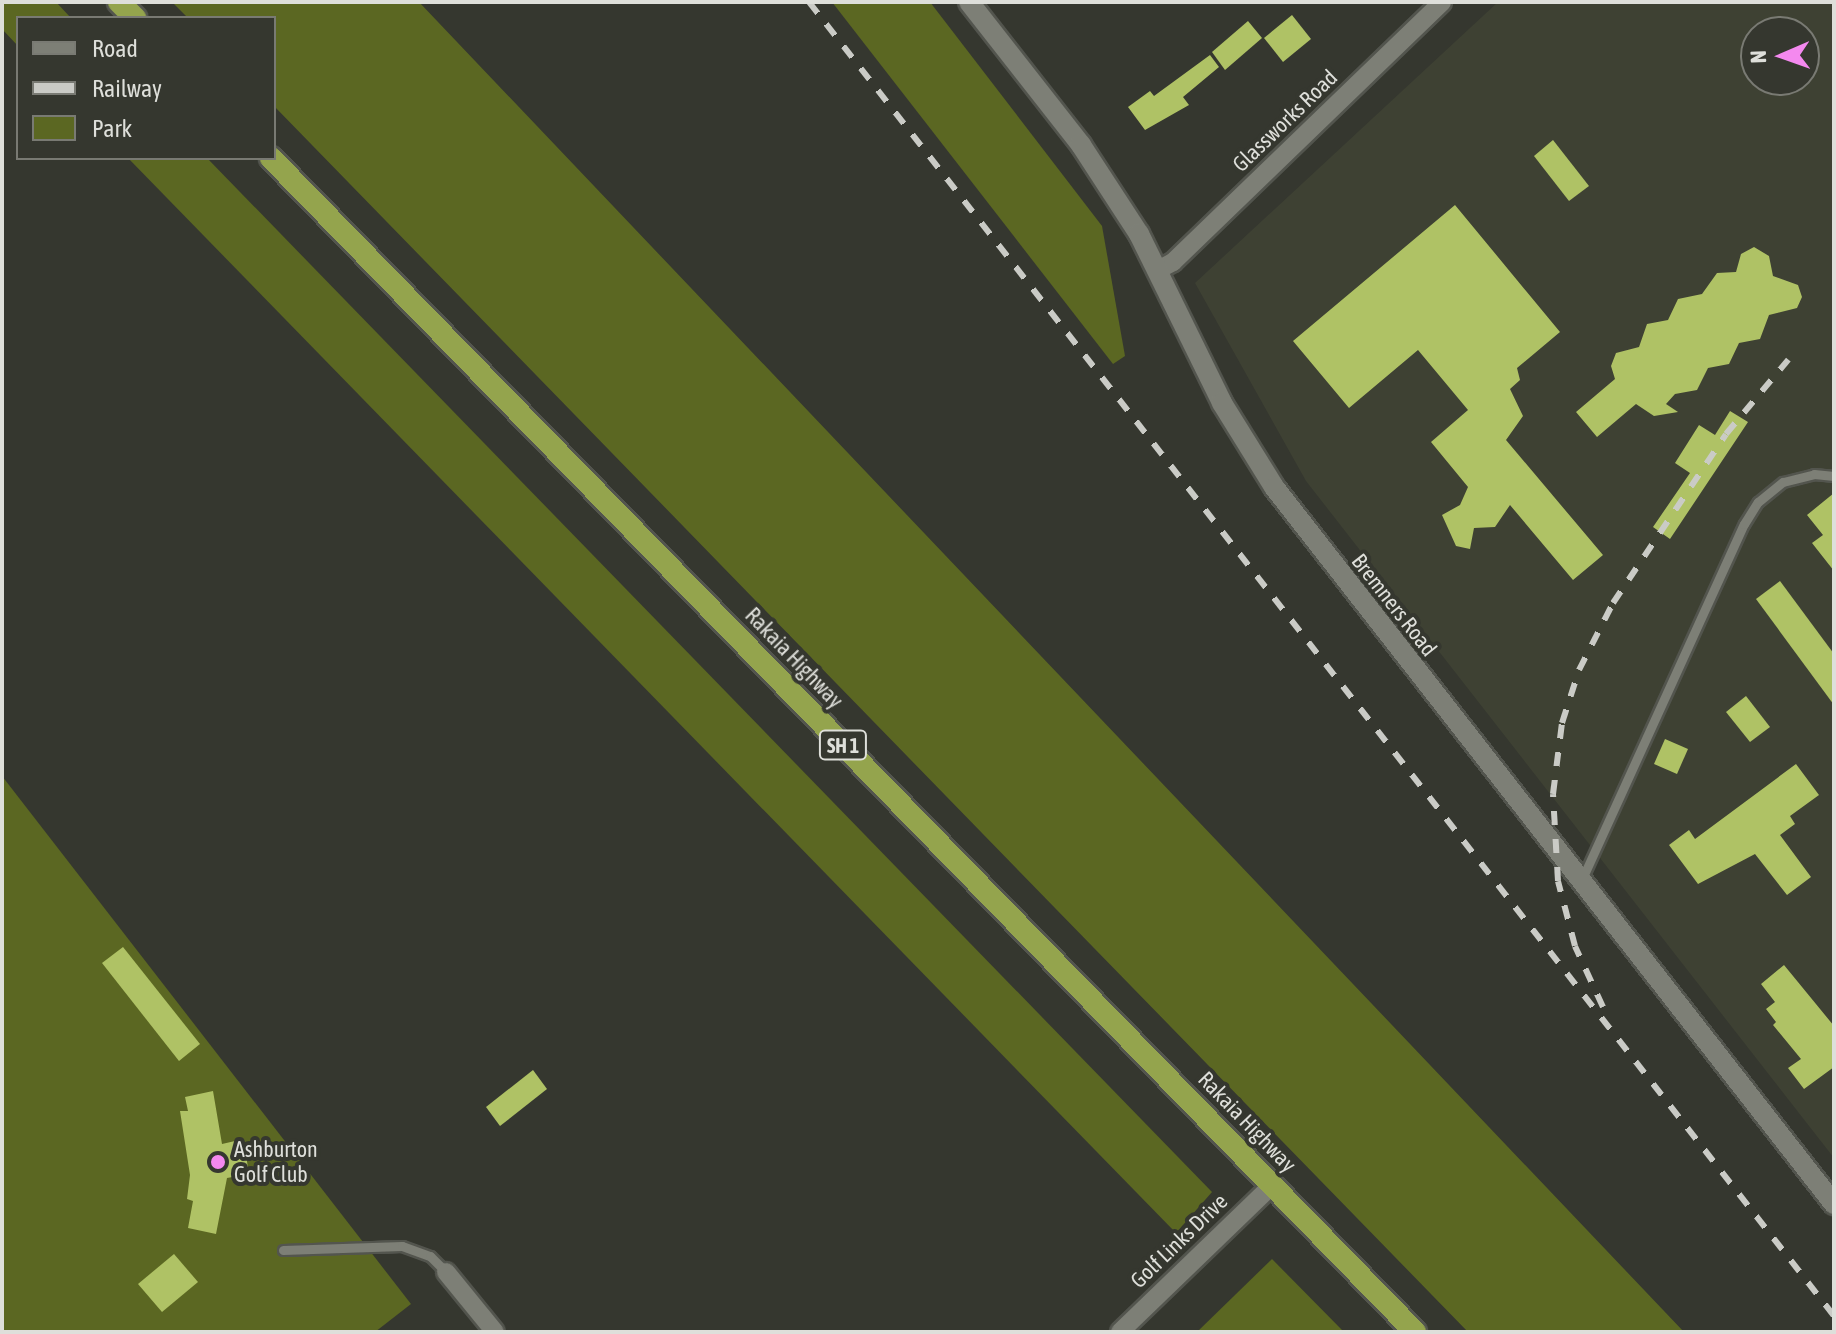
<!DOCTYPE html>
<style>
body{margin:0}
#map{position:relative;width:1836px;height:1334px;overflow:hidden;background:#35372f;font-family:"Asap Condensed",sans-serif}
div>[style]{position:absolute}
.built>*{inset:0;background:#3e4133}
.green>*{inset:0;background:#5b6722}
.building>*{inset:0;background:#afc265}
.roads{filter:drop-shadow(2px 0 #53554e) drop-shadow(-2px 0 #53554e) drop-shadow(0 2px #53554e) drop-shadow(0 -2px #53554e)}
.service>*{height:9px;margin:-4.5px;padding:0 4.5px;transform-origin:4.5px;border-radius:4.5px;background:#7d7f76}
.minor>*{height:18px;margin:-9px;padding:0 9px;transform-origin:9px;border-radius:9px;background:#7d7f76}
.tertiary>*{height:20px;margin:-10px;padding:0 10px;transform-origin:10px;border-radius:10px;background:#7d7f76}
.trunk>*{height:22px;margin:-11px;padding:0 11px;transform-origin:11px;border-radius:11px;background:#94a44d}
.rail>*{height:6px;margin-top:-3px;transform-origin:0;background:repeating-linear-gradient(90deg,#cacbc6 0 14px,transparent 0 28px)}
.dots>*{width:22px;height:22px;translate:-50% -50%;box-sizing:border-box;border:4px solid #35372f;border-radius:50%}
span{translate:-50% -50%;white-space:nowrap;text-align:center;line-height:1.15;-webkit-text-stroke:8px #35372f;paint-order:stroke}
.shield-label span{padding:2px 6px;background:#35372f;border:2px solid;border-radius:6px;-webkit-text-stroke-width:0}
.shield-label{font-size:20px;color:#dedfda;font-weight:700}
.street-label{font-size:22px;color:#dedfda}
.poi-label{font-size:22px;color:#dedfda}
.left{translate:0 -50%;text-align:left}
.frame{position:absolute;inset:0;border:4px solid #dedfda;pointer-events:none}
.legend{position:absolute;left:16px;top:16px;width:260px;height:144px;box-sizing:border-box;background:#35372f;border:2px solid #797a73;margin:0;padding:10px 14px;list-style:none;font-size:24px;color:#dedfda}
.legend li{display:flex;align-items:center;gap:16px;height:40px}
.legend b{width:40px;border:2px solid #797a73}
.north{position:absolute;left:1740px;top:16px;width:80px;height:80px;box-sizing:border-box;background:#35372f;border:2px solid #797a73;border-radius:50%;rotate:268deg;font-size:22px;font-weight:700;line-height:32px;text-align:center;color:#dedfda}
.north::after{content:'';display:block;margin:auto;width:28px;height:36px;background:#f489ef;clip-path:polygon(50% 0,100% 100%,50% 72%,0 100%)}
</style>
<div id="map">
<div class="built">
<i style="clip-path:polygon(evenodd,1498px 2px,1834px 2px,1834px 1158px,1306px 481px,1195px 283px,1498px 2px,1756px 32px,1804px 32px,1804px 80px,1756px 80px,1756px 32px)"></i>
</div>
<div class="green">
<i style="clip-path:polygon(2px 2px,56px 2px,71px 18px,18px 18px,18px 46px,2px 29px)"></i>
<i style="clip-path:polygon(172px 2px,419px 2px,1684px 1332px,1468px 1332px,274px 106px,274px 18px,188px 18px)"></i>
<i style="clip-path:polygon(832px 2px,930px 2px,1102px 226px,1125px 356px,1113px 364px)"></i>
<i style="clip-path:polygon(128px 158px,207px 158px,1212px 1192px,1176px 1233px)"></i>
<i style="clip-path:polygon(2px 776px,411px 1304px,375px 1332px,2px 1332px)"></i>
<i style="clip-path:polygon(1272px 1259px,1344px 1332px,1197px 1332px)"></i>
</div>
<div class="building">
<i style="clip-path:polygon(1292px 15px,1311px 39px,1283px 62px,1264px 38px)"></i>
<i style="clip-path:polygon(1248px 21px,1262px 38px,1225px 70px,1212px 52px)"></i>
<i style="clip-path:polygon(1210px 55px,1219px 67px,1183px 97px,1189px 105px,1145px 130px,1128px 107px,1150px 91px,1154px 96px)"></i>
<i style="clip-path:polygon(1553px 140px,1589px 186px,1569px 201px,1534px 156px)"></i>
<i style="clip-path:polygon(1455px 205px,1560px 332px,1517px 368px,1520px 380px,1510px 389px,1523px 416px,1506px 440px,1603px 555px,1573px 580px,1510px 505px,1495px 527px,1474px 528px,1470px 549px,1456px 546px,1442px 515px,1460px 505px,1468px 487px,1431px 442px,1468px 410px,1418px 350px,1349px 408px,1293px 341px)"></i>
<i style="clip-path:polygon(1754px 247px,1769px 256px,1773px 276px,1798px 285px,1802px 297px,1797px 308px,1769px 315px,1760px 339px,1739px 343px,1729px 364px,1708px 368px,1697px 390px,1675px 394px,1666px 404px,1678px 412px,1654px 416px,1636px 404px,1597px 437px,1576px 412px,1615px 379px,1611px 366px,1616px 353px,1639px 347px,1647px 324px,1668px 320px,1678px 299px,1702px 294px,1717px 273px,1736px 272px,1741px 254px)"></i>
<i style="clip-path:polygon(1730px 411px,1748px 422px,1670px 539px,1653px 527px,1690px 473px,1675px 463px,1699px 425px,1715px 435px)"></i>
<i style="clip-path:polygon(1834px 493px,1834px 571px,1812px 543px,1823px 535px,1807px 515px)"></i>
<i style="clip-path:polygon(1780px 581px,1834px 654px,1834px 705px,1756px 599px)"></i>
<i style="clip-path:polygon(1746px 696px,1770px 727px,1750px 742px,1726px 712px)"></i>
<i style="clip-path:polygon(1665px 739px,1688px 749px,1677px 774px,1654px 764px)"></i>
<i style="clip-path:polygon(1796px 764px,1819px 795px,1790px 816px,1795px 824px,1780px 835px,1811px 877px,1787px 895px,1755px 854px,1698px 884px,1669px 845px,1689px 830px,1695px 839px)"></i>
<i style="clip-path:polygon(123px 947px,200px 1044px,179px 1061px,102px 963px)"></i>
<i style="clip-path:polygon(1784px 965px,1834px 1026px,1834px 1067px,1804px 1089px,1788px 1068px,1801px 1059px,1773px 1025px,1776px 1022px,1766px 1009px,1775px 1002px,1761px 984px)"></i>
<i style="clip-path:polygon(533px 1070px,547px 1089px,500px 1126px,486px 1107px)"></i>
<i style="clip-path:polygon(213px 1091px,222px 1144px,235px 1141px,238px 1150px,245px 1149px,249px 1174px,227px 1178px,216px 1234px,188px 1228px,193px 1201px,187px 1199px,190px 1175px,180px 1111px,188px 1111px,185px 1097px)"></i>
<i style="clip-path:polygon(174px 1254px,198px 1282px,162px 1312px,138px 1284px)"></i>
</div>
<div class="roads">
<div class="service">
<i style="left:1582px;top:879px;width:390px;rotate:-65.5deg"></i>
<i style="left:1744px;top:524px;width:26px;rotate:-58deg"></i>
<i style="left:1758px;top:502px;width:32px;rotate:-39deg"></i>
<i style="left:1783px;top:482px;width:32px;rotate:-14deg"></i>
<i style="left:1814px;top:474px;width:20px;rotate:6deg"></i>
<i style="left:283px;top:1250px;width:119px;rotate:-1.9deg"></i>
<i style="left:402px;top:1246px;width:30px;rotate:20deg"></i>
<i style="left:430px;top:1256px;width:23px;rotate:45deg"></i>
</div>
<div class="minor">
<i style="left:1158px;top:270px;width:17px;rotate:-28deg"></i>
<i style="left:1173px;top:262px;width:374px;rotate:-44deg"></i>
<i style="left:446px;top:1272px;width:77px;rotate:50.8deg"></i>
<i style="left:1120px;top:1332px;width:211px;rotate:-44deg"></i>
</div>
<div class="tertiary">
<i style="left:969px;top:2px;width:182px;rotate:51.9deg"></i>
<i style="left:1081px;top:145px;width:106px;rotate:56.9deg"></i>
<i style="left:1139px;top:234px;width:188px;rotate:63.8deg"></i>
<i style="left:1222px;top:403px;width:99px;rotate:58.2deg"></i>
<i style="left:1274px;top:487px;width:910px;rotate:52.01deg"></i>
</div>
<div class="trunk">
<i style="left:119px;top:2px;width:23px;rotate:45deg"></i>
<i style="left:271px;top:158px;width:1639px;rotate:45.74deg"></i>
</div>
</div>
<div class="rail">
<i style="left:809px;top:2px;width:1666px;rotate:52.04deg"></i>
<i style="left:1603px;top:1007px;width:67px;rotate:-114.7deg"></i>
<i style="left:1575px;top:946px;width:67px;rotate:-104.7deg"></i>
<i style="left:1558px;top:881px;width:87px;rotate:-93.3deg"></i>
<i style="left:1553px;top:794px;width:72px;rotate:-82.8deg"></i>
<i style="left:1562px;top:723px;width:56px;rotate:-72.2deg"></i>
<i style="left:1579px;top:670px;width:75px;rotate:-63.1deg"></i>
<i style="left:1613px;top:603px;width:203px;rotate:-56.2deg"></i>
<i style="left:1726px;top:434px;width:97px;rotate:-50deg"></i>
</div>
<div class="dots">
<i style="left:218px;top:1162px;background:#f489ef"></i>
</div>
<div class="shield-label">
<span style="left:843px;top:745px">SH 1</span>
</div>
<div class="street-label">
<span style="left:1285px;top:121px;rotate:-44deg">Glassworks Road</span>
<span style="left:1394px;top:605px;rotate:52deg">Bremners Road</span>
<span style="left:794px;top:658px;rotate:46deg">Rakaia Highway</span>
<span style="left:1247px;top:1122px;rotate:46deg">Rakaia Highway</span>
<span style="left:1179px;top:1241px;rotate:-44deg">Golf Links Drive</span>
</div>
<div class="poi-label">
<span class="left" style="left:234px;top:1162px">Ashburton<br>Golf Club</span>
</div>
<div class="frame"></div>
<ul class="legend">
<li><b style="height:10px;background:#7d7f76"></b>Road</li>
<li><b style="height:10px;background:#cacbc6"></b>Railway</li>
<li><b style="height:22px;background:#5b6722"></b>Park</li>
</ul>
<div class="north">N</div>
</div>
